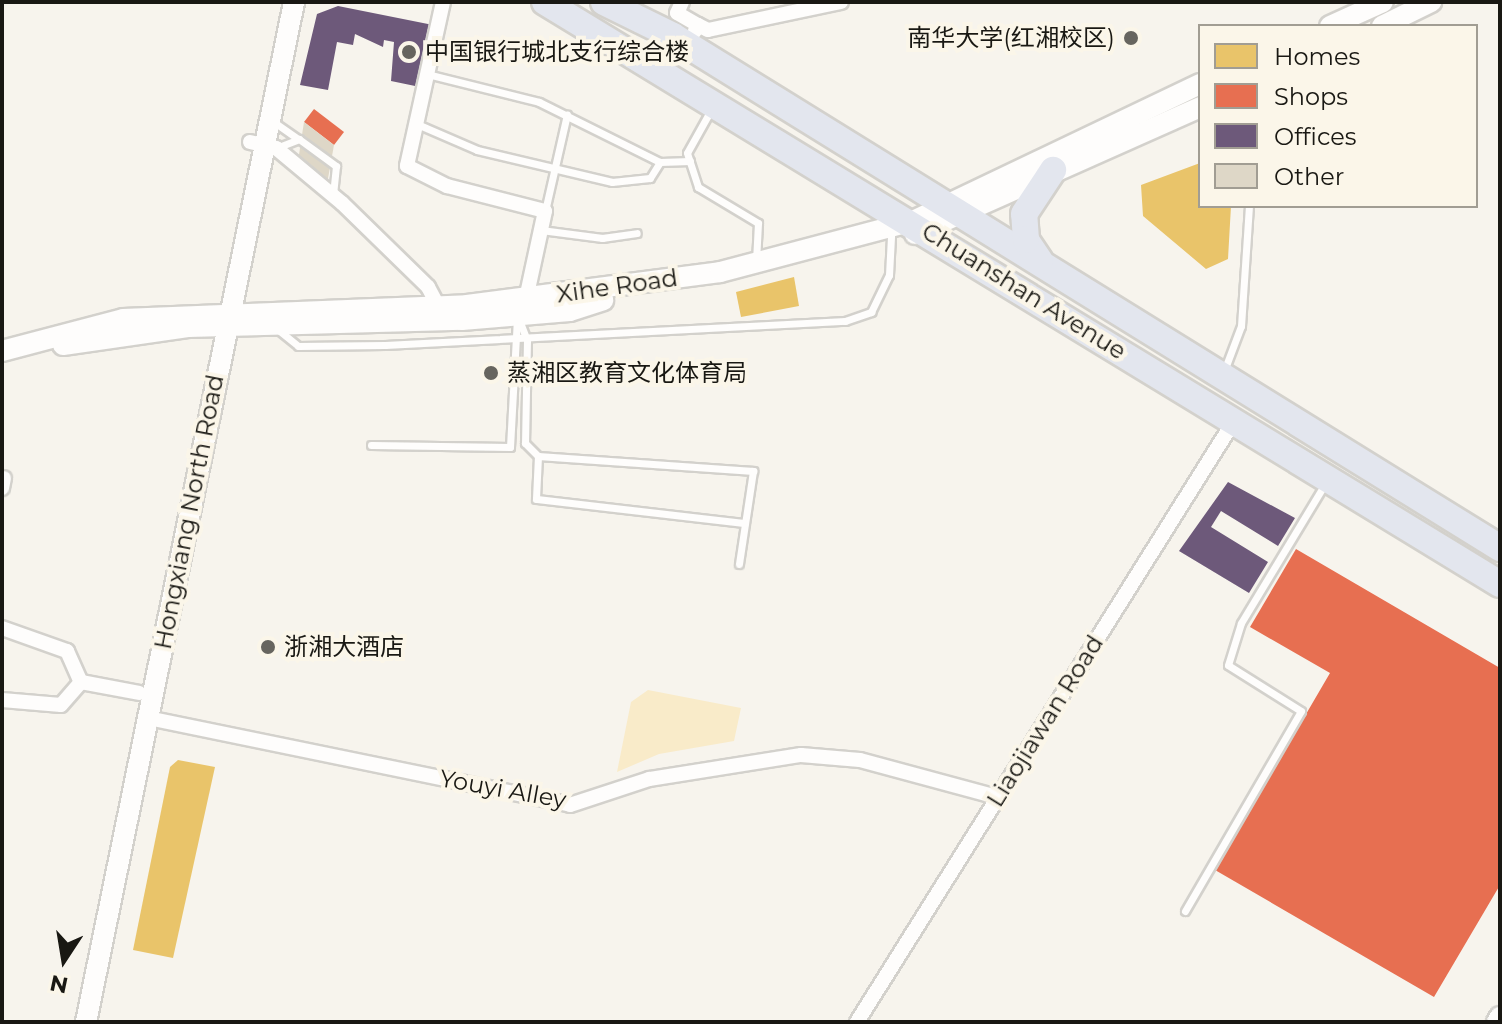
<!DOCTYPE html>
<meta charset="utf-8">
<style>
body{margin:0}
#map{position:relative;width:1502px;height:1024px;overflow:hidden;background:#f7f4ed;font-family:Montserrat,"Noto Sans SC",sans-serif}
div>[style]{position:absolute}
.green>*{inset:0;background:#f9ebc9}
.homes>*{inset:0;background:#e9c46a}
.shops>*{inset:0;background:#e76f51}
.offices>*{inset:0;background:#6d597a}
.building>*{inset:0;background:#ded7c7}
.roads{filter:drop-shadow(2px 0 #d3d1cc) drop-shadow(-2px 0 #d3d1cc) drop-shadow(0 2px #d3d1cc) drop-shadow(0 -2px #d3d1cc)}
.lane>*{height:7px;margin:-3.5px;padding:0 3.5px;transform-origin:3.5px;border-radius:3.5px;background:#fefdfc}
.street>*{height:14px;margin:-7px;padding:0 7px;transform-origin:7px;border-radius:7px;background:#fefdfc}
.secondary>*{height:20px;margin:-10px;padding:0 10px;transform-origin:10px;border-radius:10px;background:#fefdfc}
.highway>*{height:26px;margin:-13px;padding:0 13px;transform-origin:13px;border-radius:13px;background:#e3e6ee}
.dots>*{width:22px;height:22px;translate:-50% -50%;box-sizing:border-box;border:4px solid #fbf6e9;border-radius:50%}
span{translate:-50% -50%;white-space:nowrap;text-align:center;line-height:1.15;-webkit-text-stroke:8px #fbf6e9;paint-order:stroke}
.poi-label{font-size:24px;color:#191813}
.right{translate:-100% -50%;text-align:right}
.left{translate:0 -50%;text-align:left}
.street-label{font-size:24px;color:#191813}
.frame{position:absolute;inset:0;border:4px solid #191813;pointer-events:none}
.legend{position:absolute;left:1198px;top:24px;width:280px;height:184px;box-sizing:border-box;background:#fbf6e9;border:2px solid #a19d93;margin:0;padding:10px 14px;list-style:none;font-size:24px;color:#191813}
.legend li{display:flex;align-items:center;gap:16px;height:40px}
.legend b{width:40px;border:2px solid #a19d93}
.north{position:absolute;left:24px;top:920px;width:80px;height:80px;-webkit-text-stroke:6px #fbf6e9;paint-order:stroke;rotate:192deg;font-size:22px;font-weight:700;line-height:32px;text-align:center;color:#191813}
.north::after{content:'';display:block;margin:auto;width:28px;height:36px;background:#191813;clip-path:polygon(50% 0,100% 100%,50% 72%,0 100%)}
</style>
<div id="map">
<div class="green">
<i style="clip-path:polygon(648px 690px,741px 708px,734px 741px,659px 754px,617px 772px,631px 702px)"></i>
</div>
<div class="homes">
<i style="clip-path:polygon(1200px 163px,1200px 206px,1231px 206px,1228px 259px,1206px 269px,1143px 216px,1141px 185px)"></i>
<i style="clip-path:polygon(794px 277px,799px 306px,741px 317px,736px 292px)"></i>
<i style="clip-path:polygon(178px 760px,215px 767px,173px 958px,133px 950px,170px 767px)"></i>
</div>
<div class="shops">
<i style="clip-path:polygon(314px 109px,344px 132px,334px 145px,304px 122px)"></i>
<i style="clip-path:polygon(1296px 549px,1500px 668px,1500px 885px,1434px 997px,1215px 870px,1330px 673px,1250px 627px)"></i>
</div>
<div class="offices">
<i style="clip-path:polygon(338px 6px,433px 25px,420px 87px,391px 81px,394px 42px,384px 40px,383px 47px,355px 34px,353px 45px,337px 42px,328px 90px,300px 85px,317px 14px)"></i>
<i style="clip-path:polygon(1228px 482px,1295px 518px,1278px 546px,1221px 511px,1211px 527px,1268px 562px,1249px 593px,1179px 551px)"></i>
</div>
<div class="building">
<i style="clip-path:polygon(304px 122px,334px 145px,327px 184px,298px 161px)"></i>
</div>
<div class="roads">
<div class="lane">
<i style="left:427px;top:74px;width:115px;rotate:14deg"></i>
<i style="left:539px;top:102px;width:135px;rotate:26.4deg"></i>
<i style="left:660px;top:162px;width:30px;rotate:-2deg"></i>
<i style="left:712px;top:108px;width:51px;rotate:119.1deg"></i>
<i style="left:687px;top:153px;width:36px;rotate:72deg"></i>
<i style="left:698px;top:187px;width:70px;rotate:31deg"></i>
<i style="left:758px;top:223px;width:37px;rotate:93deg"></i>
<i style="left:271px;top:120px;width:32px;rotate:35deg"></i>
<i style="left:417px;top:124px;width:65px;rotate:23.4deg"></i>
<i style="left:477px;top:150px;width:139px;rotate:13.3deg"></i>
<i style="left:612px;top:182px;width:38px;rotate:-6deg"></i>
<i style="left:650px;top:178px;width:19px;rotate:-58deg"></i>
<i style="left:276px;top:148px;width:25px;rotate:-21deg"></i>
<i style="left:299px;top:139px;width:46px;rotate:36.1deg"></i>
<i style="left:336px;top:166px;width:29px;rotate:96deg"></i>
<i style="left:545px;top:211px;width:99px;rotate:-77.2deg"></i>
<i style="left:541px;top:230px;width:62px;rotate:7.5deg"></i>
<i style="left:602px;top:238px;width:35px;rotate:-8deg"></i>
<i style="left:518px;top:317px;width:25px;rotate:69deg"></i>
<i style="left:527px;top:340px;width:103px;rotate:91.1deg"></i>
<i style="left:525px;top:443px;width:18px;rotate:45deg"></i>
<i style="left:538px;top:456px;width:216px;rotate:4deg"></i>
<i style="left:753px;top:471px;width:94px;rotate:98.6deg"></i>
<i style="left:276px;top:328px;width:28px;rotate:39deg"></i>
<i style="left:298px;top:346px;width:87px;rotate:-0.7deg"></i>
<i style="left:385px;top:345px;width:461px;rotate:-3deg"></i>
<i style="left:845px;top:321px;width:28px;rotate:-19deg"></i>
<i style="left:871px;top:312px;width:41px;rotate:-64.1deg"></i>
<i style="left:889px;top:275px;width:39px;rotate:-87deg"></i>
<i style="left:1224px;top:371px;width:48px;rotate:-69.3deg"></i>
<i style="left:1241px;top:326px;width:120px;rotate:-86.2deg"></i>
<i style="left:371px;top:445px;width:139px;rotate:0.8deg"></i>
<i style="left:510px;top:447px;width:130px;rotate:-86.9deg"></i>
<i style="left:538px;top:456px;width:43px;rotate:92.7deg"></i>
<i style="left:536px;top:499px;width:210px;rotate:6.6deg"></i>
<i style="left:1185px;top:911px;width:231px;rotate:-59.9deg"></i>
<i style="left:1301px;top:711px;width:86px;rotate:-147.8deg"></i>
<i style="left:1228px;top:665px;width:44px;rotate:-72.8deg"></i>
<i style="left:1241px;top:623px;width:162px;rotate:-58.9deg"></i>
</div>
<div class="street">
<i style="left:443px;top:2px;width:168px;rotate:102.4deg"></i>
<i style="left:407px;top:166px;width:45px;rotate:26.6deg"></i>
<i style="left:447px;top:186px;width:101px;rotate:14.3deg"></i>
<i style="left:545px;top:211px;width:90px;rotate:102.2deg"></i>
<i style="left:682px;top:2px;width:12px;rotate:114deg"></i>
<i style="left:677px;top:13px;width:24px;rotate:30deg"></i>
<i style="left:698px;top:25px;width:7px;rotate:117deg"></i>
<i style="left:698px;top:25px;width:11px;rotate:27deg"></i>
<i style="left:708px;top:30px;width:136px;rotate:-11.9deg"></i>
<i style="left:250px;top:142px;width:27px;rotate:13deg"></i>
<i style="left:276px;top:148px;width:86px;rotate:39.8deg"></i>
<i style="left:342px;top:203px;width:120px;rotate:44.3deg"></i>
<i style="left:428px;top:287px;width:30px;rotate:62deg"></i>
<i style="left:2px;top:488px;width:10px;rotate:-79deg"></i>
<i style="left:2px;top:628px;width:69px;rotate:19.5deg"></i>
<i style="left:67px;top:651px;width:34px;rotate:66deg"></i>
<i style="left:2px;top:700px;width:59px;rotate:4.8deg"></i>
<i style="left:61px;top:705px;width:30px;rotate:-49deg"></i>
<i style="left:81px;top:682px;width:59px;rotate:10.7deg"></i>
<i style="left:148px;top:718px;width:431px;rotate:11.6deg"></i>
<i style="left:570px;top:805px;width:83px;rotate:-18.2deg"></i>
<i style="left:649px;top:779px;width:154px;rotate:-9deg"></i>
<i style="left:801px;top:755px;width:59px;rotate:4.8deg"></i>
<i style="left:860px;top:760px;width:142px;rotate:15.1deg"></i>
<i style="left:857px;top:1022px;width:709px;rotate:-57.9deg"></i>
</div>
<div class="secondary">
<i style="left:1330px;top:26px;width:58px;rotate:-24.4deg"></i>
<i style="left:1382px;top:26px;width:55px;rotate:-26.1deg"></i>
<i style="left:915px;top:234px;width:312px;rotate:-24deg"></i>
<i style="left:63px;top:345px;width:126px;rotate:-8.2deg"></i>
<i style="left:188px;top:327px;width:274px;rotate:-1.5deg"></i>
<i style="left:462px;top:320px;width:108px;rotate:-4.8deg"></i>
<i style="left:570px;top:311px;width:35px;rotate:-18deg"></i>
<i style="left:2px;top:351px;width:125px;rotate:-14.8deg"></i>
<i style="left:123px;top:319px;width:344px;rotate:-2.3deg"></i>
<i style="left:467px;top:305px;width:255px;rotate:-7.4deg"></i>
<i style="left:720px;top:272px;width:200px;rotate:-14.8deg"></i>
<i style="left:913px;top:221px;width:318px;rotate:-25.5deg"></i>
<i style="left:86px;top:1022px;width:1041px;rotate:-78.47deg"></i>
<i style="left:1497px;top:1022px;width:6px;rotate:-59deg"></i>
</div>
<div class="highway">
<i style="left:545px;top:2px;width:1118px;rotate:31.36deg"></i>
<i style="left:604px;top:2px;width:77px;rotate:26.2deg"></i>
<i style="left:673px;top:36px;width:973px;rotate:31.76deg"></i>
<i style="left:1040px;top:261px;width:25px;rotate:-124deg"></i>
<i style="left:1026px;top:240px;width:26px;rotate:-94deg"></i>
<i style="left:1024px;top:214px;width:53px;rotate:-56.6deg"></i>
</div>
</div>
<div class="dots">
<i style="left:1131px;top:38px;background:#67655f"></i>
<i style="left:409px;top:52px;background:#67655f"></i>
<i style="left:491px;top:373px;background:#67655f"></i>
<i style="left:268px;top:647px;background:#67655f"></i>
</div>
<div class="poi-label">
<span class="right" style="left:1115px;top:38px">南华大学(红湘校区)</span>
<span class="left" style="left:425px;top:52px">中国银行城北支行综合楼</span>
<span class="left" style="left:507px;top:373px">蒸湘区教育文化体育局</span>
<span class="left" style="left:284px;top:647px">浙湘大酒店</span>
</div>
<div class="street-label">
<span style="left:617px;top:286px;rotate:-8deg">Xihe Road</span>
<span style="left:1024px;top:291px;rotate:32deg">Chuanshan Avenue</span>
<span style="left:189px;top:512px;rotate:-79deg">Hongxiang North Road</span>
<span style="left:1045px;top:721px;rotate:-58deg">Liaojiawan Road</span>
<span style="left:503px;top:789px;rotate:10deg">Youyi Alley</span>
</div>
<div class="frame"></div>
<ul class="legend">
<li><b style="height:22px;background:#e9c46a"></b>Homes</li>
<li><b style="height:22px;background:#e76f51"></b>Shops</li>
<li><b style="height:22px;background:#6d597a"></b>Offices</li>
<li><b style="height:22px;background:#ded7c7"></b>Other</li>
</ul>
<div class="north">N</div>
</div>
